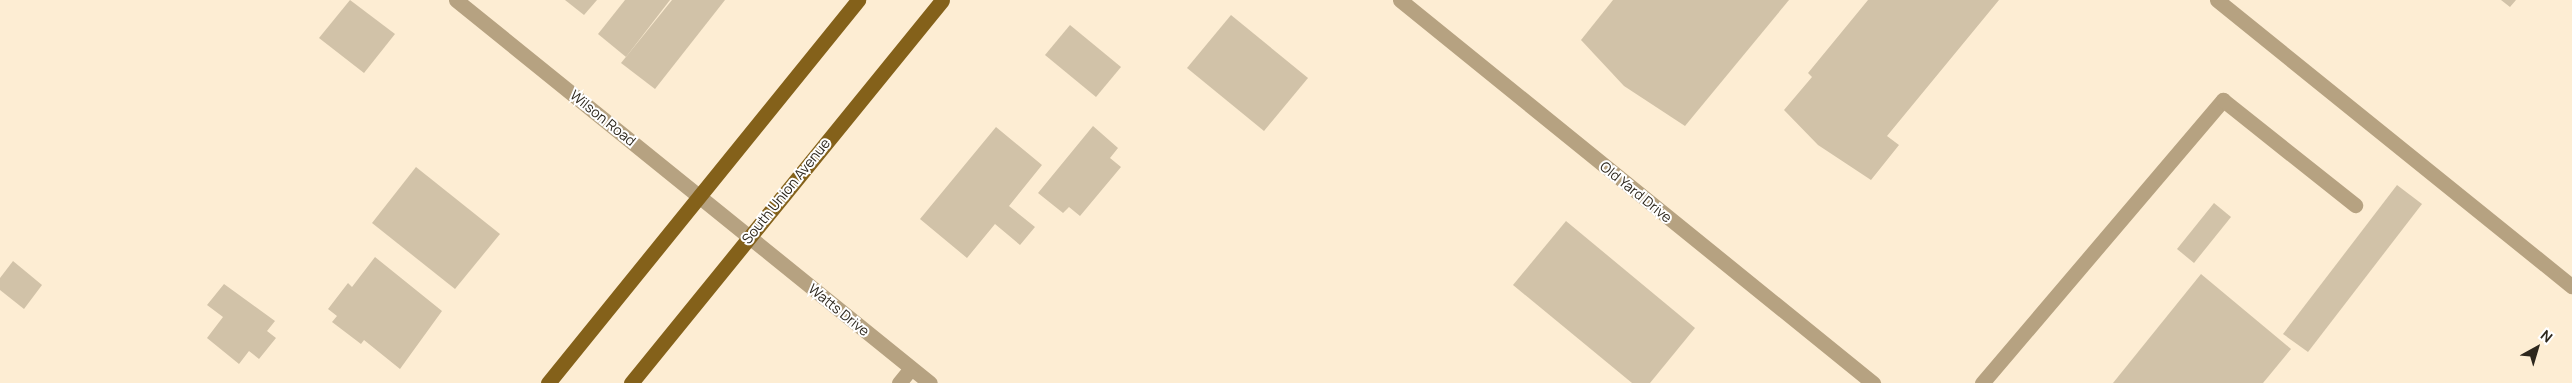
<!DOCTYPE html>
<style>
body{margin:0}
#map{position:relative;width:2572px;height:383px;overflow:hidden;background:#fdedd3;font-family:Manrope,sans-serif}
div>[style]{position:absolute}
.building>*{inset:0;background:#d1c2a8}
.minor>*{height:15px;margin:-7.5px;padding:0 7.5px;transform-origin:7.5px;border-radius:7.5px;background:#b6a281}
.major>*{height:15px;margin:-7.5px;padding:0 7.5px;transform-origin:7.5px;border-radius:7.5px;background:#84611a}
span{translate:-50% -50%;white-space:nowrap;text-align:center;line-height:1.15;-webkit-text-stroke:4px #fff;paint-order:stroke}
.street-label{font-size:14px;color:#2d271d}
.north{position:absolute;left:2512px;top:323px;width:50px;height:50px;-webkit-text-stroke:4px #fff;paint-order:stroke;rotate:39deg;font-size:14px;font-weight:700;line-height:20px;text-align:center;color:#2d271d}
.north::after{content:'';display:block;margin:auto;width:18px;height:22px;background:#2d271d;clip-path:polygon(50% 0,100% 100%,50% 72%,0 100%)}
</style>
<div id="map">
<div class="building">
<i style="clip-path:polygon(350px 0,395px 34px,364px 73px,319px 38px)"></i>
<i style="clip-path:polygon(565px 0,597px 0,584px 15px)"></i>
<i style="clip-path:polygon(625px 0,670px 0,626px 57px,598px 34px)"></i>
<i style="clip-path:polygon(672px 0,725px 0,655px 89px,621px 63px)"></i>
<i style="clip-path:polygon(1613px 0,1789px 0,1685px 126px,1624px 86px,1581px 40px)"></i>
<i style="clip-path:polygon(1868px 0,1999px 0,1887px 136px,1899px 145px,1871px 180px,1818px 145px,1784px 110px,1812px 77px,1808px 73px)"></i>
<i style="clip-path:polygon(2501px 0,2516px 0,2510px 7px)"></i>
<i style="clip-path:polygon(1231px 15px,1308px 78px,1264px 131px,1187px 68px)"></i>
<i style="clip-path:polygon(1070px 25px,1121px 67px,1096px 97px,1045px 55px)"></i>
<i style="clip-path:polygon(1093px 126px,1118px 148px,1110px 158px,1121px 167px,1080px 216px,1069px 207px,1063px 213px,1038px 193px)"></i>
<i style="clip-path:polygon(996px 127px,1042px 165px,1009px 206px,1035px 227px,1020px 245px,995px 224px,967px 258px,920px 219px)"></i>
<i style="clip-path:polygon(416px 167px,500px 234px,455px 289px,372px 223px)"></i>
<i style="clip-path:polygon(2397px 185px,2422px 204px,2308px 352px,2283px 334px)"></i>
<i style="clip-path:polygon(2214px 203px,2231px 217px,2194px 263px,2177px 249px)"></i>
<i style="clip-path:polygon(1566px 221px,1695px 328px,1650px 383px,1632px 383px,1513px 285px)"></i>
<i style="clip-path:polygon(375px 257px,442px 311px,400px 369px,364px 340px,361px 344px,332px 322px,337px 316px,328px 309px,348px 283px,352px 287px)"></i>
<i style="clip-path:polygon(13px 261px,42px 285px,24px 309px,0 290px,0 278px)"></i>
<i style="clip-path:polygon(2201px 274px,2291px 349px,2263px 383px,2113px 383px)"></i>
<i style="clip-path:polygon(224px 284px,275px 321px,267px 331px,276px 338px,259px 359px,249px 351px,239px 364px,207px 338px,223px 317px,207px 305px)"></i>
</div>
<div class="minor">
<i style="left:456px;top:0;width:609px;rotate:38.94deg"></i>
<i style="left:1400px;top:0;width:609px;rotate:39deg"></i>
<i style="left:2217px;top:0;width:456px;rotate:38.9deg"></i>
<i style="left:899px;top:383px;width:19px;rotate:-51deg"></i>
<i style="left:1982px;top:383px;width:372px;rotate:-49.6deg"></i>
<i style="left:2223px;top:100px;width:169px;rotate:38.5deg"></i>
</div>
<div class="major">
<i style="left:548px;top:383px;width:493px;rotate:-51deg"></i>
<i style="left:631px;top:383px;width:493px;rotate:-50.9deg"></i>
</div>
<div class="street-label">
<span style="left:603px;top:118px;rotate:39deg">Wilson Road</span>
<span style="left:786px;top:191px;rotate:-51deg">South Union Avenue</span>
<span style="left:1636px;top:192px;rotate:39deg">Old Yard Drive</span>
<span style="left:839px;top:310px;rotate:39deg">Watts Drive</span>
</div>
<div class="north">N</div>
</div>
